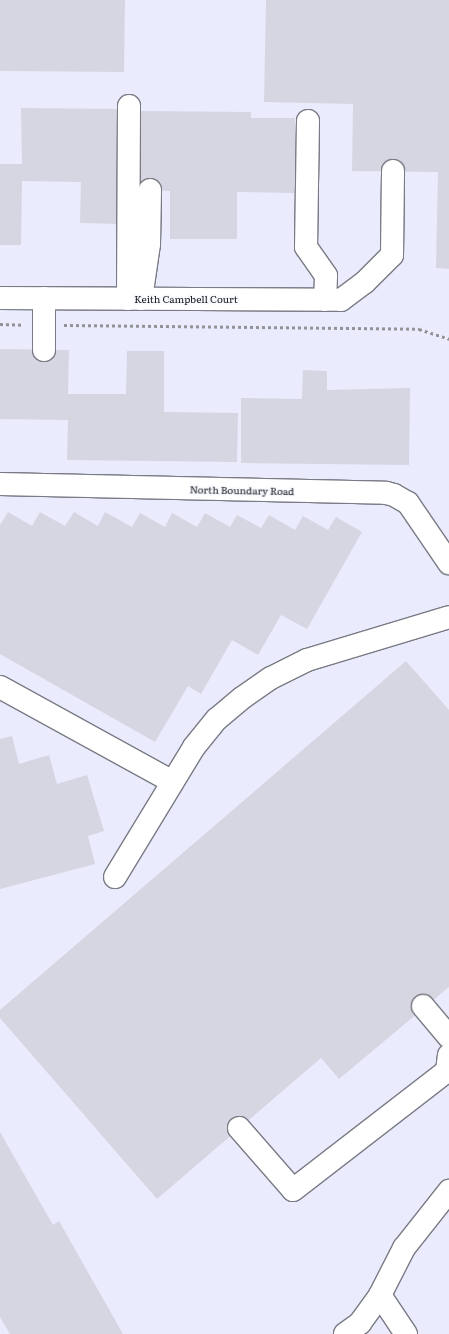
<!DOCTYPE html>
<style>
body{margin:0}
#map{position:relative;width:449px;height:1334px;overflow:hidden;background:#f7f8fe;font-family:Literata,serif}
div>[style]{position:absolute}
.built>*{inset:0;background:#eaecfe}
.building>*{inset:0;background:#d5d6e1}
.path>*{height:2.5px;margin-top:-1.25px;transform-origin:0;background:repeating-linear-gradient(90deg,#929397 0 3px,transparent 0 6px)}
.roads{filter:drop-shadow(1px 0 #7a7b85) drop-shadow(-1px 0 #7a7b85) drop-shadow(0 1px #7a7b85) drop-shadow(0 -1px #7a7b85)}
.minor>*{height:22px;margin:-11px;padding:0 11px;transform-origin:11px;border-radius:11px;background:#fff}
span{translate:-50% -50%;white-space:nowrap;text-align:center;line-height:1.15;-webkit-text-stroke:3px #f7f8fe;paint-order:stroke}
.street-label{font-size:10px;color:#141518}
</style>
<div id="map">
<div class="built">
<i style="clip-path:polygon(0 0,449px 0,449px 1334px,0 1334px)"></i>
</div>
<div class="building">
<i style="clip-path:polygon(0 0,125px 0,124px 72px,0 71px)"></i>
<i style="clip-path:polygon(266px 0,449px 0,449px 269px,436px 268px,438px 172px,352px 171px,353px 104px,264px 102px)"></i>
<i style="clip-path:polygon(21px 108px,119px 109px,118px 224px,80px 223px,81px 182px,22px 181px,21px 245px,0 245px,0 164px,22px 164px)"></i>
<i style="clip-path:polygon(139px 111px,251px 112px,251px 118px,295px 118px,295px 193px,237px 192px,237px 239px,170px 239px,170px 191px,138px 190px)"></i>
<i style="clip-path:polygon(0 349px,69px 350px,68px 394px,126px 394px,127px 351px,164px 351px,164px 412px,238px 413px,237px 462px,67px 460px,68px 420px,0 419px)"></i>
<i style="clip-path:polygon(303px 370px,327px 371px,327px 390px,410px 388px,409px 465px,241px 463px,241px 398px,302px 399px)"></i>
<i style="clip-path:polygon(8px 512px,32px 526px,40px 512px,65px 526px,74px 512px,98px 526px,105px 512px,132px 527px,140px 513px,165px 527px,172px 513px,197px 527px,205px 513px,230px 527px,237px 515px,261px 528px,269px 515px,295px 530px,303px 516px,328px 530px,336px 517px,362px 532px,307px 629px,281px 615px,258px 655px,232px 640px,201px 694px,188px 686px,155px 742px,0 654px,0 525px)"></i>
<i style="clip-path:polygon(406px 661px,449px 710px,449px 987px,339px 1079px,321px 1058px,157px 1199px,0 1018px,0 1010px)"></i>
<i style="clip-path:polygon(12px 736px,19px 764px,49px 755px,57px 784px,87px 775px,104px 831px,88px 836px,95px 864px,0 889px,0 739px)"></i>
<i style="clip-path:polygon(0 1132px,53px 1225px,59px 1221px,123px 1334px,10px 1334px,0 1317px)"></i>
</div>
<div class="path">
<i style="left:0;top:324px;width:23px;rotate:2deg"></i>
<i style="left:64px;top:325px;width:355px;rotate:0.6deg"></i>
<i style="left:419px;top:329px;width:32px;rotate:18deg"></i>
</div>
<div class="roads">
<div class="minor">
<i style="left:308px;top:121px;width:126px;rotate:90.9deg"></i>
<i style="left:306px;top:247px;width:35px;rotate:55deg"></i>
<i style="left:326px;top:276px;width:24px;rotate:92deg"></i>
<i style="left:0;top:298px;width:341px;rotate:0.3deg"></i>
<i style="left:341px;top:300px;width:30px;rotate:-37deg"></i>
<i style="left:365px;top:282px;width:38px;rotate:-45deg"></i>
<i style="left:392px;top:255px;width:84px;rotate:-89.3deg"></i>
<i style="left:128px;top:299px;width:193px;rotate:-89.7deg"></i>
<i style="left:141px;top:299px;width:56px;rotate:-81.7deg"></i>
<i style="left:149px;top:244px;width:54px;rotate:-88.9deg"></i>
<i style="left:44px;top:350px;width:52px;rotate:-90deg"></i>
<i style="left:0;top:484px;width:386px;rotate:1.3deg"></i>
<i style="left:386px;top:493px;width:8px;rotate:14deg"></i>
<i style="left:394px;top:495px;width:16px;rotate:30deg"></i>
<i style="left:408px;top:503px;width:73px;rotate:55.7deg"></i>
<i style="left:0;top:687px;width:197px;rotate:28.8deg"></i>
<i style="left:115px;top:877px;width:152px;rotate:-58.7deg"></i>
<i style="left:194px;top:747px;width:36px;rotate:-51deg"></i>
<i style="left:217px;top:719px;width:33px;rotate:-40deg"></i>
<i style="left:242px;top:698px;width:35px;rotate:-35deg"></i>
<i style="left:271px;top:678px;width:40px;rotate:-26.6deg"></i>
<i style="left:307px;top:660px;width:148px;rotate:-16.8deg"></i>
<i style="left:423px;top:1006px;width:40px;rotate:50deg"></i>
<i style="left:239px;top:1128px;width:82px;rotate:48.9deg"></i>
<i style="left:293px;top:1190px;width:195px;rotate:-37.7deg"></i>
<i style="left:447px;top:1071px;width:16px;rotate:-83deg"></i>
<i style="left:380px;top:1295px;width:47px;rotate:56.3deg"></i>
<i style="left:345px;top:1334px;width:19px;rotate:-36deg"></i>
<i style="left:360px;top:1323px;width:34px;rotate:-54deg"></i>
<i style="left:380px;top:1295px;width:53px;rotate:-62.9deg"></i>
<i style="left:404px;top:1248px;width:73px;rotate:-51.7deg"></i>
</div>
</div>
<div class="street-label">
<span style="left:186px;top:299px">Keith Campbell Court</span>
<span style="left:242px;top:490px;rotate:1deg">North Boundary Road</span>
</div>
</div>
